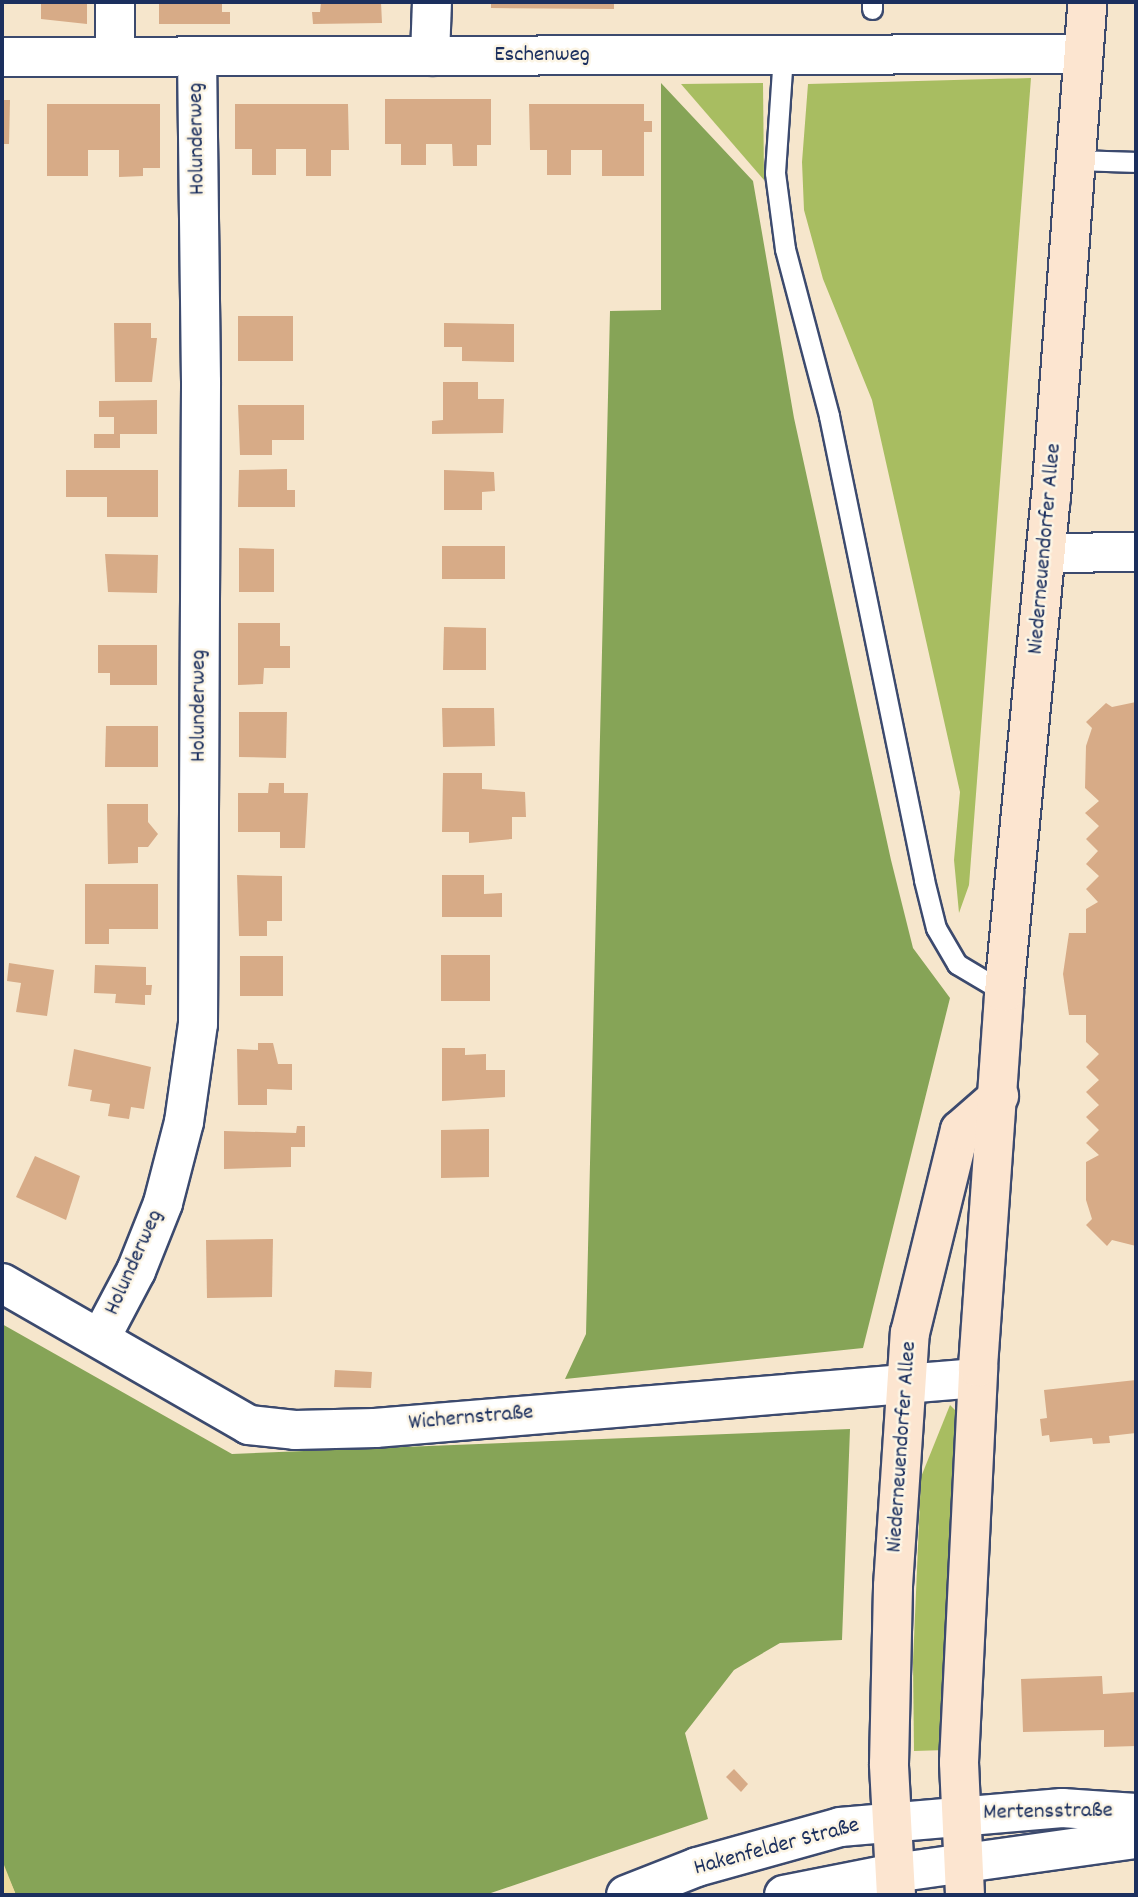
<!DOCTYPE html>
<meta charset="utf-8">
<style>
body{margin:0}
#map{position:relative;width:1138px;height:1897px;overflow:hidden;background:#f6e6cc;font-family:Dekko,sans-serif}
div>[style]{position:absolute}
.green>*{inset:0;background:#a8bd61}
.forest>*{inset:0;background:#86a457}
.sand>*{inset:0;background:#eeda9e}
.building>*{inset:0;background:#d7ab87}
.roads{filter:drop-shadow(2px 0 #3c4a6e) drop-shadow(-2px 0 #3c4a6e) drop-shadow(0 2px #3c4a6e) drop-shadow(0 -2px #3c4a6e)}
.lane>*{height:19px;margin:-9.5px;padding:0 9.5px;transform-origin:9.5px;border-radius:9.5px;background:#fff}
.street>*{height:38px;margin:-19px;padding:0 19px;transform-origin:19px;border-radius:19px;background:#fff}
.secondary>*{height:38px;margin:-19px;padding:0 19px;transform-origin:19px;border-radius:19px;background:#fce5d0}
span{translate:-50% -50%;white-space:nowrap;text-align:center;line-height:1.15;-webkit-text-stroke:5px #fcf5e5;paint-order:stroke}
.street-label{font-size:23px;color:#1b2f5e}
.frame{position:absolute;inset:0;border:4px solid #1b2f5e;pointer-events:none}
</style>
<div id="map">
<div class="green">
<i style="clip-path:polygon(1031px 78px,969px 885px,959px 913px,954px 860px,960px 792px,872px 400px,823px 279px,804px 210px,802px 162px,808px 84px)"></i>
<i style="clip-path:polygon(763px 83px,764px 180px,681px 84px)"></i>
<i style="clip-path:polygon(950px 1405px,957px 1412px,946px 1750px,914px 1751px,913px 1662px,921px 1477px)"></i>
</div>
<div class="forest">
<i style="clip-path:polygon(661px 83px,753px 181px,794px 418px,891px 860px,913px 948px,950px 998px,863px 1348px,565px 1379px,586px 1334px,610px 311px,661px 310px)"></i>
<i style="clip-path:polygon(2px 1324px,232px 1454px,850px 1429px,842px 1640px,780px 1643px,734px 1670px,685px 1733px,708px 1819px,485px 1895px,16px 1895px,2px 1863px)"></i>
</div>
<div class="sand">
<i style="clip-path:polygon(2px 1863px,4px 1865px,16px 1895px,2px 1895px)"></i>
</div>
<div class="building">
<i style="clip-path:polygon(41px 2px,87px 2px,87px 24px,41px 19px)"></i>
<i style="clip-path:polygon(142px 2px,222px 2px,222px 12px,230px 12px,230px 24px,159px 24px,159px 4px)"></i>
<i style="clip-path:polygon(321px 2px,381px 2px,382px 23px,313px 24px,312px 12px,320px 12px)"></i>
<i style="clip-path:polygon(491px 2px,614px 2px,614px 9px,491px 8px)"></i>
<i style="clip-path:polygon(385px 99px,491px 99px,491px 145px,477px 145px,477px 166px,453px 166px,452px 144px,426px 144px,426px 165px,401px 165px,401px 144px,385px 144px)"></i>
<i style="clip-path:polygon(2px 100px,10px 100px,9px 144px,2px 144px)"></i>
<i style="clip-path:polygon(47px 104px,160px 104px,160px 168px,143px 168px,143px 176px,119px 177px,119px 150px,88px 150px,88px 176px,47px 176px)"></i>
<i style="clip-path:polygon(235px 104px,348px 104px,349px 150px,331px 150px,331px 176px,306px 176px,306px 149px,276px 149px,276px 175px,252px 175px,252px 149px,235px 149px)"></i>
<i style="clip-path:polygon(529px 104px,644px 104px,644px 121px,652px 121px,652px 132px,644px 132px,644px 176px,602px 176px,602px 150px,571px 150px,571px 175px,547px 175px,547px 150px,530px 150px)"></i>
<i style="clip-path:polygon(238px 316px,293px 316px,293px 361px,238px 361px)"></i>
<i style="clip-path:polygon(114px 323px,151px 323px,151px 338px,157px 338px,152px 382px,115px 382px)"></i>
<i style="clip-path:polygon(444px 323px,514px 324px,514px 362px,462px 361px,462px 347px,444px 347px)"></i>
<i style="clip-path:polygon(443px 382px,478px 382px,478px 399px,504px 399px,503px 433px,432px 434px,432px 421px,443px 420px)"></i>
<i style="clip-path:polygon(157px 400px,157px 434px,120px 434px,120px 448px,94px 448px,94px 434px,114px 434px,114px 417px,99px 417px,99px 401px)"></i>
<i style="clip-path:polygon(238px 405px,304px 405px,304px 440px,272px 440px,272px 455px,240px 455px)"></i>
<i style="clip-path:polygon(287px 469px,287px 490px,295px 490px,295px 507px,238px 507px,239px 470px)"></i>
<i style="clip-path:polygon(66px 470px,158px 470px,158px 517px,107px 517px,107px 497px,66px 497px)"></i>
<i style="clip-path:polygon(444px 470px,494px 472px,495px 491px,482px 492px,482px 510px,444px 510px)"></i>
<i style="clip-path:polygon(442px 546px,505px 546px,505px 579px,442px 579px)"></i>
<i style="clip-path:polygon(239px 548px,274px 549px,274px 592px,239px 592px)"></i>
<i style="clip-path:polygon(105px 554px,158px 555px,157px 593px,108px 592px)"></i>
<i style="clip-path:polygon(238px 623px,280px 623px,280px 646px,290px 646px,290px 668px,264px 668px,263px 684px,238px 685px)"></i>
<i style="clip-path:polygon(444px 627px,486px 628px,486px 670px,443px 670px)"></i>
<i style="clip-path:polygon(98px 645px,157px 645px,157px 685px,110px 685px,110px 673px,98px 673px)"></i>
<i style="clip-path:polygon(1136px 702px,1136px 1246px,1112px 1240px,1107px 1246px,1086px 1225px,1092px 1219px,1086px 1200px,1086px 1162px,1099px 1155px,1086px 1143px,1099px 1130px,1086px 1117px,1099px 1105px,1086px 1092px,1099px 1080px,1086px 1067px,1099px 1054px,1086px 1042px,1086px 1015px,1069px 1015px,1063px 974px,1069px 933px,1086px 933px,1086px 909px,1098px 902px,1086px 889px,1099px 876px,1086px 864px,1098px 851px,1086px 839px,1099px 826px,1085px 813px,1099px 801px,1085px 788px,1086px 746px,1092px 728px,1086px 722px,1106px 703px,1112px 707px)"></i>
<i style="clip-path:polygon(442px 708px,494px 708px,495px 746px,443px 747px)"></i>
<i style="clip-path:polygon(239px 712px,287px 712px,286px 758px,239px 757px)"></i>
<i style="clip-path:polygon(106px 726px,158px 726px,158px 767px,105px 767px)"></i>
<i style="clip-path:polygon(443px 773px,482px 773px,482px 789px,525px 792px,526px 817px,512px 817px,512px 839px,469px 843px,469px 832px,442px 832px)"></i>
<i style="clip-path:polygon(269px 783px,284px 783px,284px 793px,308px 793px,305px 848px,280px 848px,280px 832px,238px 832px,238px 793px,268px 793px)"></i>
<i style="clip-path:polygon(107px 804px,148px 804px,148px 822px,158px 834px,148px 847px,138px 847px,138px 863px,108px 864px)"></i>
<i style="clip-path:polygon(237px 875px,282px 876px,282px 921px,267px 921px,267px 936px,239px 936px)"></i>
<i style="clip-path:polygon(442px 875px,484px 875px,484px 894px,502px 893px,502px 917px,442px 917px)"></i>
<i style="clip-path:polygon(85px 884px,158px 884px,158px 929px,109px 929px,109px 944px,85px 944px)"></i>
<i style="clip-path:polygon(441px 955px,490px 955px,490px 1001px,441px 1001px)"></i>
<i style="clip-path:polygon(240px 956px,283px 956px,283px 996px,240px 996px)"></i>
<i style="clip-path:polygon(9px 963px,54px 970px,47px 1016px,16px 1012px,21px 983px,7px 981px)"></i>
<i style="clip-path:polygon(95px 965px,146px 967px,146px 985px,152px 985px,151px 995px,145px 995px,145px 1005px,115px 1003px,116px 994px,94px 993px)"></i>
<i style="clip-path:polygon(258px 1043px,273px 1043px,278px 1064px,292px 1064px,292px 1090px,267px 1089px,267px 1105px,238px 1105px,237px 1049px,258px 1050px)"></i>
<i style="clip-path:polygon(442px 1048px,465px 1048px,465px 1055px,486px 1054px,486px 1070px,505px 1070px,505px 1097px,442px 1101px)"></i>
<i style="clip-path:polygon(74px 1049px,151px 1067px,144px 1109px,131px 1107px,129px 1119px,108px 1116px,110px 1104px,90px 1101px,92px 1090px,68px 1086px)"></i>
<i style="clip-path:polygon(297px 1126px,305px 1126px,305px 1147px,291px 1147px,291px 1167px,224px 1169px,224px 1131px,296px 1133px)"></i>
<i style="clip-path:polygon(489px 1129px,489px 1177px,441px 1178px,441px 1130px)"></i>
<i style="clip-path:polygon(35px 1156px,80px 1176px,66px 1220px,16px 1197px)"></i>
<i style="clip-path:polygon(273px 1239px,272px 1297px,207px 1298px,206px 1240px)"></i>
<i style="clip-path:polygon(335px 1370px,372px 1372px,371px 1388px,334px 1387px)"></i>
<i style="clip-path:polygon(1136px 1380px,1136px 1433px,1109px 1436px,1110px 1443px,1093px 1444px,1092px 1438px,1050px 1442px,1049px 1435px,1042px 1436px,1040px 1419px,1047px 1418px,1044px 1390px)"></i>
<i style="clip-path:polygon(1102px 1676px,1103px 1694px,1136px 1692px,1136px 1746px,1104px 1747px,1104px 1730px,1023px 1732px,1021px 1679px)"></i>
<i style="clip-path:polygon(734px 1769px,748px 1784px,741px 1792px,726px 1777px)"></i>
</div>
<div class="roads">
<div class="lane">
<i style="left:872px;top:2px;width:7px;rotate:90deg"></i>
<i style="left:783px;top:55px;width:118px;rotate:93.9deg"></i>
<i style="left:775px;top:173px;width:77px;rotate:82.5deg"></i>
<i style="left:785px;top:249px;width:173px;rotate:75.2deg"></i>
<i style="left:829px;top:416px;width:474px;rotate:78.4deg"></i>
<i style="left:924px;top:880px;width:49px;rotate:76deg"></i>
<i style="left:936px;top:928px;width:42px;rotate:59.7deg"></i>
<i style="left:957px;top:964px;width:55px;rotate:30.8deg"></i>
<i style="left:1076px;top:160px;width:60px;rotate:1.9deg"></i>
</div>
<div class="street">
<i style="left:430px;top:56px;width:54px;rotate:-87.9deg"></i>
<i style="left:2px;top:57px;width:1080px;rotate:-0.16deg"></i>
<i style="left:115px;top:57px;width:55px;rotate:-90deg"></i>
<i style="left:1046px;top:553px;width:90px;rotate:-0.6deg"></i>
<i style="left:2px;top:1283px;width:285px;rotate:29.9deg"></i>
<i style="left:249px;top:1425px;width:46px;rotate:6.2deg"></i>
<i style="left:295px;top:1430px;width:80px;rotate:-1.4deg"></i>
<i style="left:375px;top:1428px;width:604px;rotate:-4.75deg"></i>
<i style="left:101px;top:1337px;width:75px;rotate:-62.1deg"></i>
<i style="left:136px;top:1271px;width:73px;rotate:-68.3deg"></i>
<i style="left:163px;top:1203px;width:84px;rotate:-75.5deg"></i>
<i style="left:184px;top:1122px;width:99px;rotate:-81.9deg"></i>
<i style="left:198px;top:1024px;width:642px;rotate:-89.73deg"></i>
<i style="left:201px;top:382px;width:325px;rotate:-90.7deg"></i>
<i style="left:626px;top:1895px;width:76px;rotate:-21.5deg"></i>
<i style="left:697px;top:1867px;width:148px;rotate:-15.6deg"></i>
<i style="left:840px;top:1827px;width:223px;rotate:-4.9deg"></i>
<i style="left:1062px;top:1808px;width:74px;rotate:3.9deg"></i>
<i style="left:784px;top:1895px;width:112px;rotate:-11.3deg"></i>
<i style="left:894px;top:1873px;width:244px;rotate:-8deg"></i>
</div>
<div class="secondary">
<i style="left:896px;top:1895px;width:131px;rotate:-93.1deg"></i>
<i style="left:889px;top:1764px;width:178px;rotate:-88.7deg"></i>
<i style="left:893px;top:1586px;width:254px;rotate:-86.2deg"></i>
<i style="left:910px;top:1333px;width:209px;rotate:-76.2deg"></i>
<i style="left:960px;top:1130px;width:52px;rotate:-41.1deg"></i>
<i style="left:965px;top:1895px;width:133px;rotate:-92.6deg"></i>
<i style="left:959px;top:1762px;width:395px;rotate:-87.2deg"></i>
<i style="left:978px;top:1367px;width:376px;rotate:-86deg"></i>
<i style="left:1004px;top:992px;width:496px;rotate:-84.6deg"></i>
<i style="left:1051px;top:498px;width:497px;rotate:-85.8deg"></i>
</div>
</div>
<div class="street-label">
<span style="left:542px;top:56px">Eschenweg</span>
<span style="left:198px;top:139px;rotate:-91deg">Holunderweg</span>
<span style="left:1046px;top:549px;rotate:-85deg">Niederneuendorfer Allee</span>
<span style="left:200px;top:706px;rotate:-90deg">Holunderweg</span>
<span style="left:135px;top:1263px;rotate:-66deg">Holunderweg</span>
<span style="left:471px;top:1419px;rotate:-5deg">Wichernstraße</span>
<span style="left:903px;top:1447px;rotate:-86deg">Niederneuendorfer Allee</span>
<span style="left:1048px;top:1813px;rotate:-1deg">Mertensstraße</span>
<span style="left:777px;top:1848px;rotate:-15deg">Hakenfelder Straße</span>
</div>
<div class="frame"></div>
</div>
